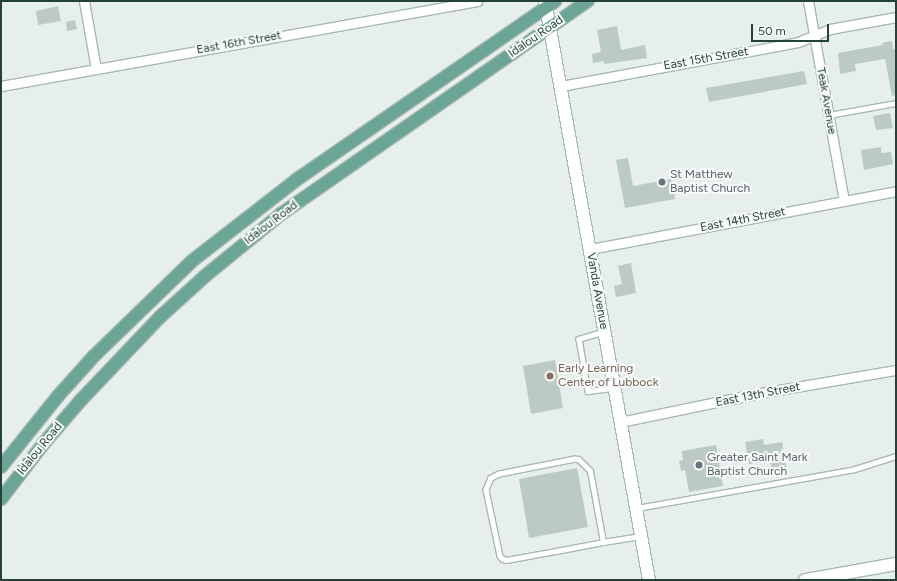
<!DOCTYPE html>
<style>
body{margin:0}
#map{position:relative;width:897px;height:581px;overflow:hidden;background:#e6efeb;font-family:Figtree,sans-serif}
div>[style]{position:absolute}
.building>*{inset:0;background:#bbcac4}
.roads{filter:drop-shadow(1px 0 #a8b8b2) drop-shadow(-1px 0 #a8b8b2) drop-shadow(0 1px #a8b8b2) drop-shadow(0 -1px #a8b8b2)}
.lane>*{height:4.5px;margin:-2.25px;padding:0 2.25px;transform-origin:2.25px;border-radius:2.25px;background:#fff}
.street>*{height:9px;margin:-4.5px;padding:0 4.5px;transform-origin:4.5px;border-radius:4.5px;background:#fff}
.secondary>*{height:12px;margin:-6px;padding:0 6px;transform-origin:6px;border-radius:6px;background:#fff}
.primary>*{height:12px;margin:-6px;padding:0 6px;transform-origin:6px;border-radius:6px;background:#6aa596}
.dots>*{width:11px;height:11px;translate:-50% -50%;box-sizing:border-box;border:2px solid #f7fbf9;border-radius:50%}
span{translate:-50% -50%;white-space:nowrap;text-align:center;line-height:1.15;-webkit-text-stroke:4px #f7fbf9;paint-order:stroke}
.street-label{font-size:12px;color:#24423a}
.worship-label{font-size:12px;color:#5b616d}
.left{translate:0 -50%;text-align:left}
.education-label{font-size:12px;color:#785e54}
.frame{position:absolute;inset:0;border:2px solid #24423a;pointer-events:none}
.scale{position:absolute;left:751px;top:24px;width:78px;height:18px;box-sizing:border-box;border:2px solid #24423a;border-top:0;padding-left:5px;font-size:12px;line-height:14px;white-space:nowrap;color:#24423a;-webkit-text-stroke:3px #f7fbf9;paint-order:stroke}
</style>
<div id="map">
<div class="building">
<i style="clip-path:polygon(58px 6px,61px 21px,38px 25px,36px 11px)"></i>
<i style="clip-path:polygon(75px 20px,77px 29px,67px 31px,66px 22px)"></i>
<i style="clip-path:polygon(617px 26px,621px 50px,645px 45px,647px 58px,604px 64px,604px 61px,593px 63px,592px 54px,601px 52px,597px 30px)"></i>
<i style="clip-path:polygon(892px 41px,893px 49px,896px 49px,896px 95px,892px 96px,885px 59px,855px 64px,856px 71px,840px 74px,838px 53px,883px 45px,882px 43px)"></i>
<i style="clip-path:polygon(804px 71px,807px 84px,709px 102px,706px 88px)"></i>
<i style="clip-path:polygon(890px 113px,893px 128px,876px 130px,873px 116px)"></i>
<i style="clip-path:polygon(881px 147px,881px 153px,891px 152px,893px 164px,864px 170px,861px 150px)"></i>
<i style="clip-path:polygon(628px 158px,633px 186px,671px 179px,675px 199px,625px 208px,616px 160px)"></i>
<i style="clip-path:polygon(631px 263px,636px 293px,616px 297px,614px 286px,622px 284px,618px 266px)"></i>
<i style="clip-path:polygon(555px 360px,563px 408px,531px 414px,523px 366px)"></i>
<i style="clip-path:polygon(763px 439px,764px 445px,782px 442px,787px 471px,773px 473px,770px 460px,749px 464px,745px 442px)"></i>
<i style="clip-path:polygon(716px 445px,723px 486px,689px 492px,685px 470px,681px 471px,679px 461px,683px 460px,682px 451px)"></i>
<i style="clip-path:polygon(577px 468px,588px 527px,529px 538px,519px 479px)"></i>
</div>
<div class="roads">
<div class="lane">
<i style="left:829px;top:115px;width:68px;rotate:-10.2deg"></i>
<i style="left:604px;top:332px;width:26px;rotate:164deg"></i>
<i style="left:579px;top:339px;width:53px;rotate:80.2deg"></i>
<i style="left:588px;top:391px;width:26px;rotate:-7deg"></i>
<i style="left:637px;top:508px;width:221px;rotate:-10.1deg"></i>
<i style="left:855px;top:469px;width:43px;rotate:-17.6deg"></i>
<i style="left:603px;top:542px;width:72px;rotate:-100.4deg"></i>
<i style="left:590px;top:471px;width:16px;rotate:-135deg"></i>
<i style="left:579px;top:460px;width:4px;rotate:-166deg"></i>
<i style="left:575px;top:459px;width:77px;rotate:168.8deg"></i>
<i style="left:499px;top:474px;width:9px;rotate:153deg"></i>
<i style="left:491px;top:478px;width:13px;rotate:113deg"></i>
<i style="left:486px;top:490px;width:67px;rotate:78deg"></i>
<i style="left:500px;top:556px;width:4px;rotate:45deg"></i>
<i style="left:503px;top:559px;width:3px;rotate:18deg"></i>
<i style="left:506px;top:560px;width:51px;rotate:-10.2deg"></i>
<i style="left:556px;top:551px;width:48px;rotate:-10.8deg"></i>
<i style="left:603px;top:542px;width:36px;rotate:-9deg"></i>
</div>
<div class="street">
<i style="left:84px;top:1px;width:69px;rotate:80deg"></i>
<i style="left:808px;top:1px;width:203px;rotate:79.8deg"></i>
<i style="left:1px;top:86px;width:484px;rotate:-10.1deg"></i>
<i style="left:561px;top:86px;width:241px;rotate:-10.5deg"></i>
<i style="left:798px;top:42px;width:35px;rotate:-22deg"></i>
<i style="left:830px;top:29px;width:67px;rotate:-10.3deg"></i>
<i style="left:590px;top:249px;width:311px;rotate:-10.7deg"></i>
<i style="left:620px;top:422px;width:138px;rotate:-11.7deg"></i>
<i style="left:755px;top:394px;width:143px;rotate:-9.7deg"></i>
</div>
<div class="secondary">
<i style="left:545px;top:1px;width:588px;rotate:79.82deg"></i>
<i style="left:805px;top:580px;width:92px;rotate:-10deg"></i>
</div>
<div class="primary">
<i style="left:1px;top:467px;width:91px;rotate:-51.2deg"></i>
<i style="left:58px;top:396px;width:54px;rotate:-48deg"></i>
<i style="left:94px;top:356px;width:136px;rotate:-44.1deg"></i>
<i style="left:192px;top:261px;width:132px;rotate:-37.9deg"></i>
<i style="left:296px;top:180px;width:315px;rotate:-34.6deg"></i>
<i style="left:1px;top:499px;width:71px;rotate:-52.5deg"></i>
<i style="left:44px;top:443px;width:57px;rotate:-49.3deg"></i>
<i style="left:81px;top:400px;width:115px;rotate:-46.4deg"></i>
<i style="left:160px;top:317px;width:61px;rotate:-42.3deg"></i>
<i style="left:205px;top:276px;width:98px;rotate:-39.2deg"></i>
<i style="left:281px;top:214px;width:374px;rotate:-34.8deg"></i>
</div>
</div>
<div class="dots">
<i style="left:662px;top:182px;background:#6b7280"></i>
<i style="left:550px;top:376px;background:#8d6e63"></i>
<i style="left:699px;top:465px;background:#6b7280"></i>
</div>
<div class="street-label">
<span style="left:536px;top:37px;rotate:-35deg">Idalou Road</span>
<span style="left:239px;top:43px;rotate:-10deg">East 16th Street</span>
<span style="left:706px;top:59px;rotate:-10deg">East 15th Street</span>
<span style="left:826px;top:101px;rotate:80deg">Teak Avenue</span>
<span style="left:743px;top:220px;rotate:-11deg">East 14th Street</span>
<span style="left:271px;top:223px;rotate:-37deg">Idalou Road</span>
<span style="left:597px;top:291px;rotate:80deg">Vanda Avenue</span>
<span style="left:758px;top:395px;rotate:-11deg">East 13th Street</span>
<span style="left:40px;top:449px;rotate:-51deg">Idalou Road</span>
</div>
<div class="worship-label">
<span class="left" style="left:670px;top:182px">St Matthew<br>Baptist Church</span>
<span class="left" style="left:707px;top:465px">Greater Saint Mark<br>Baptist Church</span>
</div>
<div class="education-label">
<span class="left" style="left:558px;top:376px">Early Learning<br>Center of Lubbock</span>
</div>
<div class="frame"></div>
<div class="scale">50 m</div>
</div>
